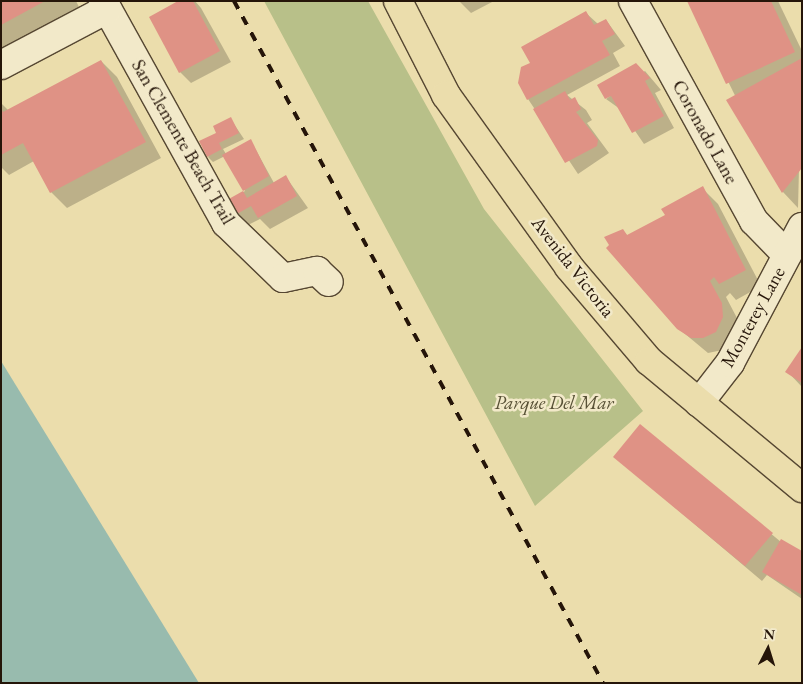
<!DOCTYPE html>
<style>
body{margin:0}
#map{position:relative;width:803px;height:684px;overflow:hidden;background:#ebddac;font-family:"EB Garamond",serif}
div>[style]{position:absolute}
.green>*{inset:0;background:#b8c089}
.water>*{inset:0;background:#98bbae}
.shadow>*{inset:0;background:#0003}
.building>*{inset:0;background:#df9285}
.roads{filter:drop-shadow(1px 0 #564732) drop-shadow(-1px 0 #564732) drop-shadow(0 1px #564732) drop-shadow(0 -1px #564732)}
.minor>*{height:28px;margin:-14px;padding:0 14px;transform-origin:14px;border-radius:14px;background:#f2e9c9}
.major>*{height:28px;margin:-14px;padding:0 14px;transform-origin:14px;border-radius:14px;background:#ebddac}
.rail>*{height:4px;margin-top:-2px;transform-origin:0;background:repeating-linear-gradient(90deg,#251509 0 9px,transparent 0 18px)}
span{translate:-50% -50%;white-space:nowrap;text-align:center;line-height:1.15;-webkit-text-stroke:5px #f2e9c9;paint-order:stroke}
.street-label{font-size:19px;color:#251509}
.park-label{font-size:19px;color:#585136;font-style:italic}
.frame{position:absolute;inset:0;border:2px solid #251509;pointer-events:none}
.north{position:absolute;left:743px;top:624px;width:50px;height:50px;-webkit-text-stroke:4px #f2e9c9;paint-order:stroke;rotate:5deg;font-size:14px;font-weight:700;line-height:20px;text-align:center;color:#251509}
.north::after{content:'';display:block;margin:auto;width:18px;height:22px;background:#251509;clip-path:polygon(50% 0,100% 100%,50% 72%,0 100%)}
</style>
<div id="map">
<div class="green">
<i style="clip-path:polygon(264px 1px,368px 1px,484px 209px,643px 411px,535px 506px)"></i>
</div>
<div class="water">
<i style="clip-path:polygon(1px 361px,199px 683px,1px 683px)"></i>
</div>
<div class="shadow">
<i style="clip-path:polygon(1px 1px,76px 1px,79px 7px,1px 49px)"></i>
<i style="clip-path:polygon(181px 1px,195px 1px,201px 8px,231px 62px,191px 83px,180px 72px)"></i>
<i style="clip-path:polygon(459px 1px,494px 1px,471px 13px)"></i>
<i style="clip-path:polygon(688px 1px,778px 1px,802px 51px,798px 208px,783px 192px)"></i>
<i style="clip-path:polygon(586px 13px,598px 24px,606px 20px,625px 46px,613px 53px,620px 66px,567px 95px,586px 110px,592px 120px,587px 123px,609px 153px,578px 174px,528px 99px,531px 64px)"></i>
<i style="clip-path:polygon(101px 61px,117px 77px,161px 158px,67px 208px,51px 192px,34px 161px,9px 175px,1px 167px,1px 103px,9px 111px)"></i>
<i style="clip-path:polygon(645px 71px,661px 90px,655px 93px,674px 128px,644px 144px,620px 109px,606px 99px)"></i>
<i style="clip-path:polygon(230px 118px,244px 139px,223px 149px,226px 154px,251px 141px,274px 183px,286px 177px,308px 208px,270px 229px,260px 219px,248px 225px,236px 214px,229px 200px,245px 191px,225px 156px,213px 162px,208px 157px)"></i>
<i style="clip-path:polygon(702px 188px,718px 204px,761px 286px,736px 300px,730px 293px,726px 297px,738px 320px,732px 348px,708px 353px,678px 328px,622px 230px,628px 236px,667px 216px)"></i>
<i style="clip-path:polygon(802px 350px,802px 387px,787px 371px)"></i>
<i style="clip-path:polygon(640px 425px,781px 542px,802px 553px,802px 599px,767px 575px,762px 581px,615px 457px)"></i>
</div>
<div class="building">
<i style="clip-path:polygon(1px 1px,45px 1px,1px 25px)"></i>
<i style="clip-path:polygon(178px 1px,193px 1px,220px 51px,179px 73px,149px 17px)"></i>
<i style="clip-path:polygon(687px 1px,771px 1px,795px 52px,726px 84px)"></i>
<i style="clip-path:polygon(586px 11px,594px 25px,606px 19px,615px 34px,602px 41px,610px 55px,527px 100px,518px 83px,521px 67px,530px 63px,521px 47px)"></i>
<i style="clip-path:polygon(802px 58px,802px 168px,782px 193px,726px 100px)"></i>
<i style="clip-path:polygon(101px 60px,146px 142px,50px 193px,23px 143px,1px 155px,1px 108px,3px 112px)"></i>
<i style="clip-path:polygon(636px 63px,650px 78px,645px 81px,664px 116px,632px 133px,611px 96px,605px 99px,597px 85px)"></i>
<i style="clip-path:polygon(565px 91px,570px 100px,575px 97px,581px 109px,576px 112px,598px 140px,597px 146px,565px 163px,533px 109px)"></i>
<i style="clip-path:polygon(231px 117px,239px 133px,219px 143px,222px 149px,207px 157px,199px 141px,216px 133px,213px 126px)"></i>
<i style="clip-path:polygon(251px 139px,269px 176px,243px 191px,222px 155px)"></i>
<i style="clip-path:polygon(286px 175px,297px 196px,258px 218px,251px 206px,235px 215px,227px 200px,243px 191px,247px 198px)"></i>
<i style="clip-path:polygon(703px 186px,746px 270px,719px 284px,714px 277px,710px 281px,722px 303px,723px 317px,716px 332px,703px 338px,691px 338px,677px 329px,606px 248px,609px 245px,604px 237px,623px 229px,627px 235px,665px 215px,661px 209px)"></i>
<i style="clip-path:polygon(802px 347px,802px 383px,785px 372px)"></i>
<i style="clip-path:polygon(640px 424px,773px 533px,745px 566px,613px 457px)"></i>
<i style="clip-path:polygon(781px 539px,802px 551px,802px 595px,762px 572px)"></i>
</div>
<div class="roads">
<div class="minor">
<i style="left:103px;top:1px;width:254px;rotate:61deg"></i>
<i style="left:226px;top:223px;width:79px;rotate:44deg"></i>
<i style="left:283px;top:278px;width:35px;rotate:-12deg"></i>
<i style="left:317px;top:271px;width:16px;rotate:43deg"></i>
<i style="left:633px;top:1px;width:251px;rotate:61.2deg"></i>
<i style="left:754px;top:221px;width:47px;rotate:45.9deg"></i>
<i style="left:1px;top:65px;width:120px;rotate:-27.8deg"></i>
<i style="left:699px;top:403px;width:51px;rotate:-52.2deg"></i>
<i style="left:730px;top:363px;width:154px;rotate:-62.1deg"></i>
</div>
<div class="major">
<i style="left:398px;top:1px;width:106px;rotate:62.9deg"></i>
<i style="left:446px;top:95px;width:211px;rotate:54.4deg"></i>
<i style="left:569px;top:267px;width:123px;rotate:49.6deg"></i>
<i style="left:649px;top:361px;width:199px;rotate:39.7deg"></i>
</div>
</div>
<div class="rail">
<i style="left:234px;top:1px;width:775px;rotate:61.58deg"></i>
</div>
<div class="street-label">
<span style="left:705px;top:132px;rotate:61deg">Coronado Lane</span>
<span style="left:183px;top:142px;rotate:60deg">San Clemente Beach Trail</span>
<span style="left:573px;top:267px;rotate:52deg">Avenida Victoria</span>
<span style="left:753px;top:317px;rotate:-61deg">Monterey Lane</span>
</div>
<div class="park-label">
<span style="left:554px;top:403px">Parque Del Mar</span>
</div>
<div class="frame"></div>
<div class="north">N</div>
</div>
